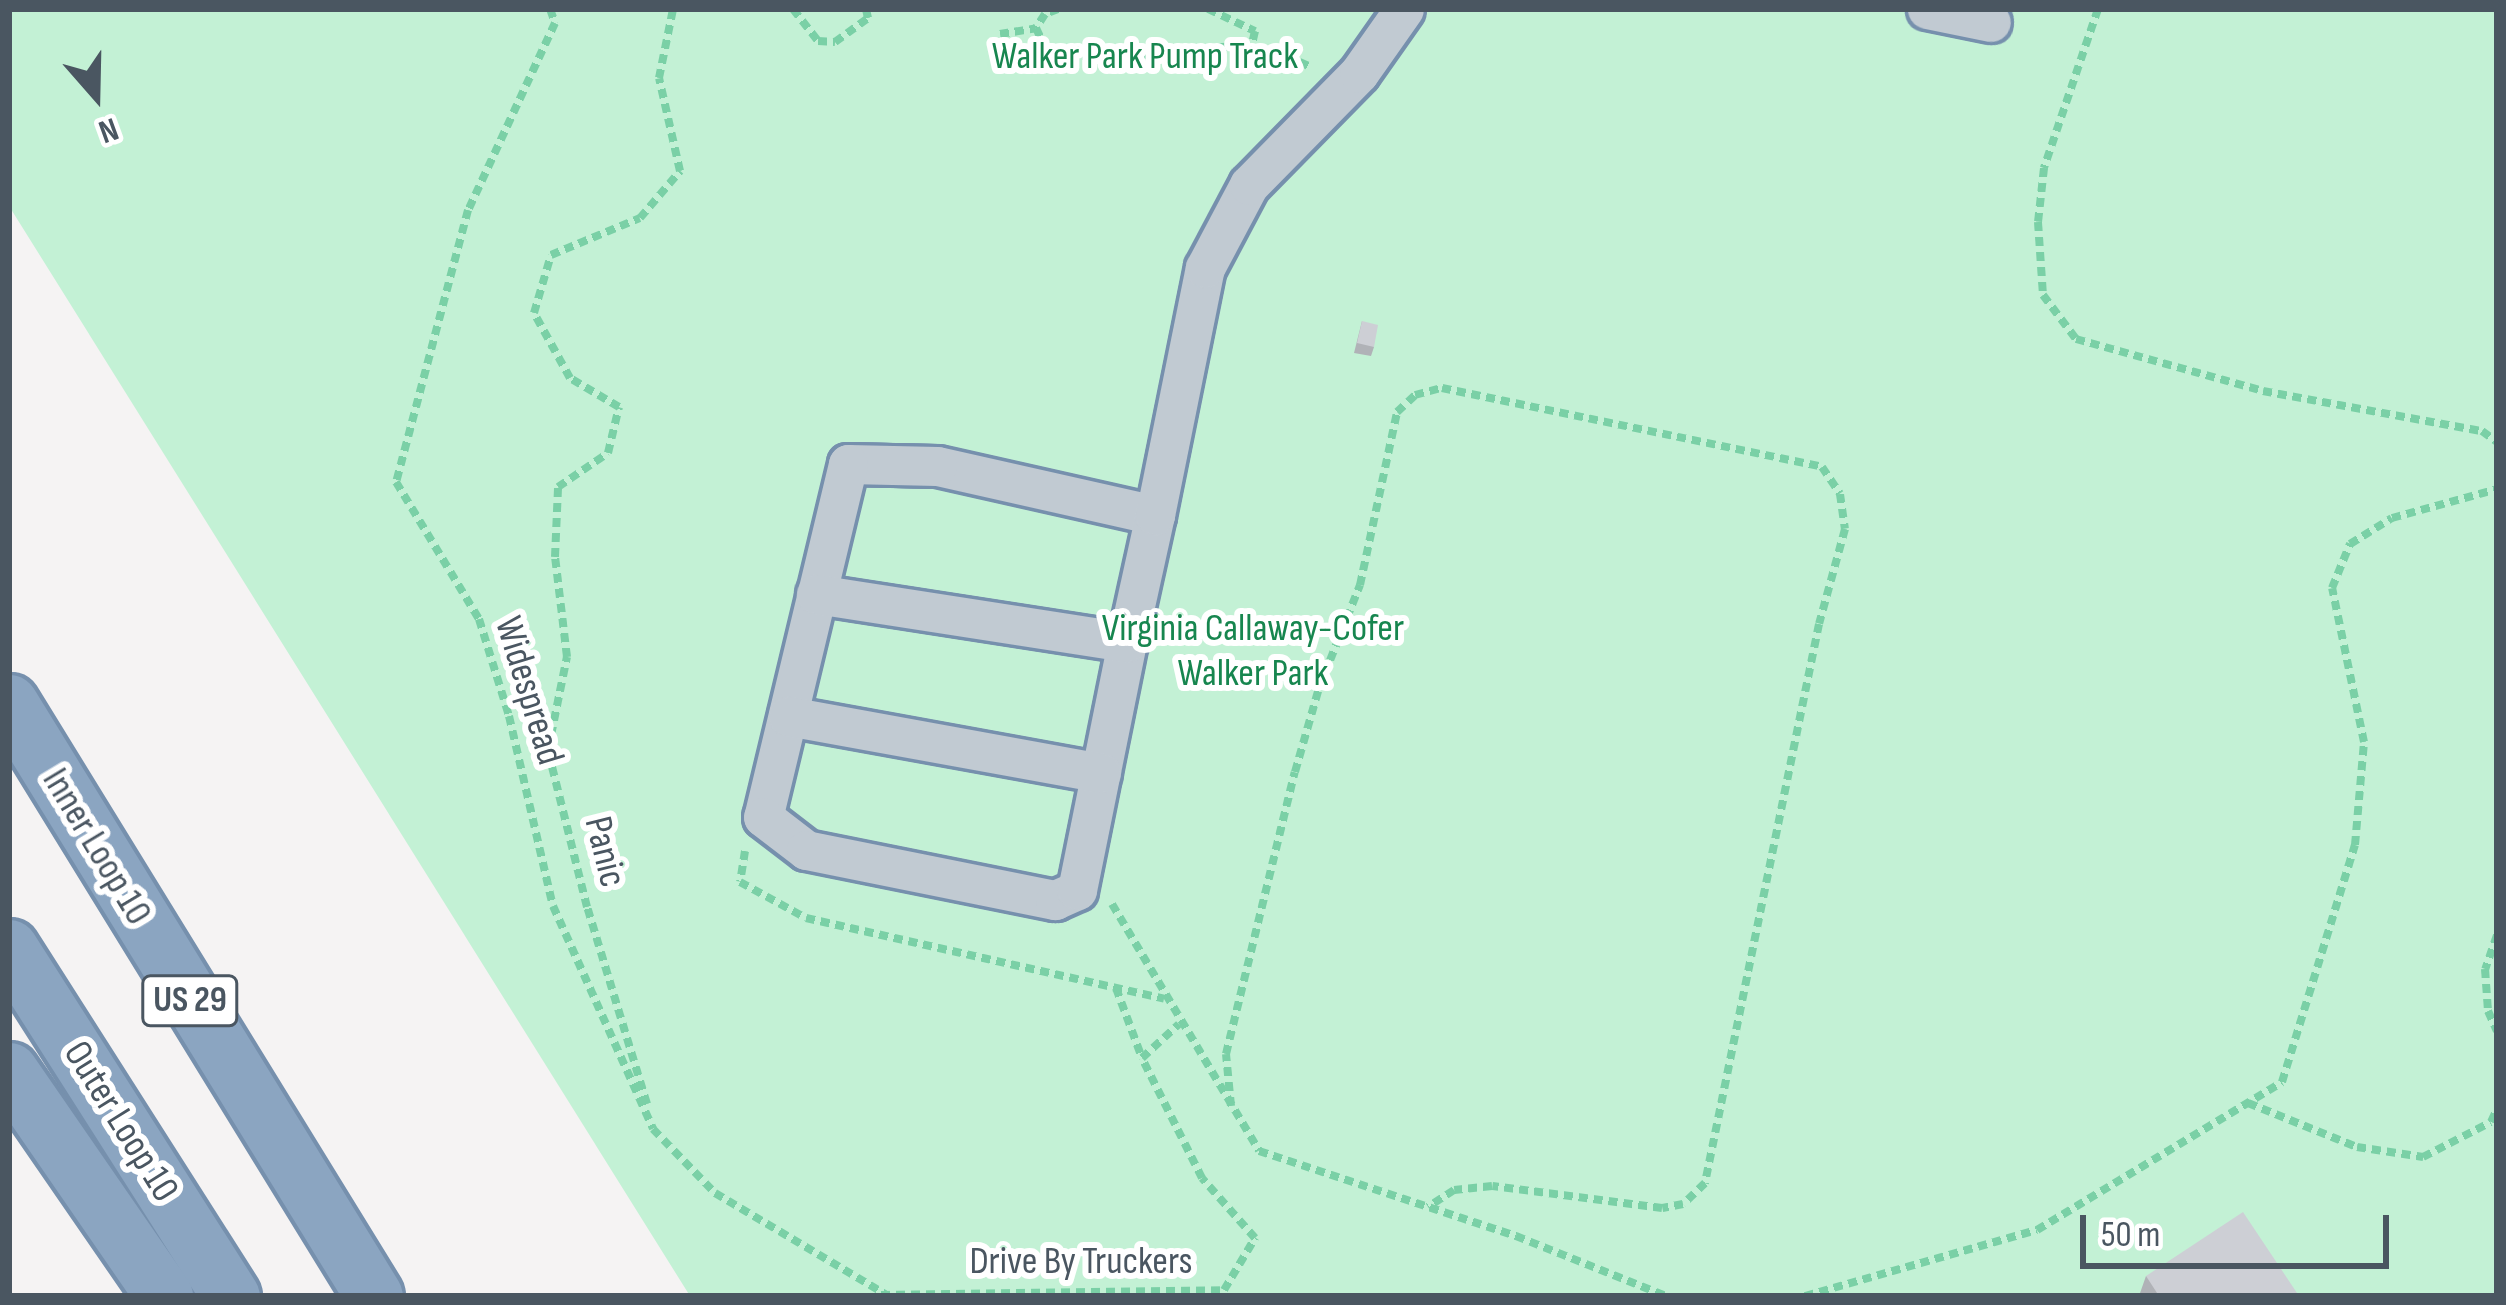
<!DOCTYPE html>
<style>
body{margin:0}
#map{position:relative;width:2506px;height:1305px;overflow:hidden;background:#f5f3f3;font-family:"Sofia Sans Condensed",sans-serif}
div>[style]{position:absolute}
.green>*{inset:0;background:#c3f1d5}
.path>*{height:8px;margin-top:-4px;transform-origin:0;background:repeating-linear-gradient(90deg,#7ad0a6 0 9px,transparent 0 15px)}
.roads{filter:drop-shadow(3px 0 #7690ad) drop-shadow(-3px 0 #7690ad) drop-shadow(0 3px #7690ad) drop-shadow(0 -3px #7690ad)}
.minor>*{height:39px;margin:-19.5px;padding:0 19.5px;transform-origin:19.5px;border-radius:19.5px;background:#c1cad2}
.highway>*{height:57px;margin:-28.5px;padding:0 28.5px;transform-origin:28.5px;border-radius:28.5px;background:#8ba5c1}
.wall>*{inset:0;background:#b0b2b7}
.building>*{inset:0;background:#cdcfd5}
span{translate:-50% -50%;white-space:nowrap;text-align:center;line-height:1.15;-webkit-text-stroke:12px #fff;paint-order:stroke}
.shield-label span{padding:3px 9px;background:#fff;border:3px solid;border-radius:9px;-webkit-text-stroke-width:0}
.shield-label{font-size:36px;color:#4a5661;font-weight:700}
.park-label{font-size:39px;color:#17864f}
.street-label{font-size:39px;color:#4a5661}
.frame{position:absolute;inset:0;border:12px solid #4a5661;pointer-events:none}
.north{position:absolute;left:36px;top:36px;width:120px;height:120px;-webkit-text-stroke:9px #fff;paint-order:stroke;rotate:160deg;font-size:33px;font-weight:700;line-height:48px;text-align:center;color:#4a5661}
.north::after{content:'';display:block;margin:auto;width:42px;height:54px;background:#4a5661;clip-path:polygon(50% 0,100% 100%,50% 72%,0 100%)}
.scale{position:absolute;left:2080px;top:1215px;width:309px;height:54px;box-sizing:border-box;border:6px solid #4a5661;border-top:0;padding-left:15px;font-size:36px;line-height:42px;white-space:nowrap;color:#4a5661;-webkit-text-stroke:9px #fff;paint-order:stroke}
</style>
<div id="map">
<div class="green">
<i style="clip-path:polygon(9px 9px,2497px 9px,2497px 1296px,690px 1296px,9px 206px)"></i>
</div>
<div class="path">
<i style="left:550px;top:9px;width:15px;rotate:70deg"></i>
<i style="left:555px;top:23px;width:206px;rotate:114.9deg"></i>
<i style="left:468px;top:210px;width:281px;rotate:104.8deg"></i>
<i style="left:396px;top:482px;width:160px;rotate:58.8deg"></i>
<i style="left:479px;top:619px;width:102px;rotate:72.8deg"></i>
<i style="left:509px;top:716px;width:195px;rotate:77deg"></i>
<i style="left:553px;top:906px;width:244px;rotate:65.8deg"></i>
<i style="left:653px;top:1129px;width:89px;rotate:45.9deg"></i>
<i style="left:715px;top:1193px;width:198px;rotate:30.7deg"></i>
<i style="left:793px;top:9px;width:41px;rotate:52deg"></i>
<i style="left:818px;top:41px;width:17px;rotate:3deg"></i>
<i style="left:835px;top:42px;width:41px;rotate:-36deg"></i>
<i style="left:868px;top:18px;width:9px;rotate:-103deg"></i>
<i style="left:1058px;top:9px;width:14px;rotate:159deg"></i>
<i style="left:1045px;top:14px;width:17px;rotate:123deg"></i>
<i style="left:1036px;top:28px;width:19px;rotate:65deg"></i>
<i style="left:1044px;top:45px;width:25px;rotate:23deg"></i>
<i style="left:1067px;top:55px;width:47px;rotate:3.7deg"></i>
<i style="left:1114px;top:58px;width:119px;rotate:-5.8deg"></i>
<i style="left:1232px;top:46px;width:40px;rotate:5.7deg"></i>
<i style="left:1272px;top:50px;width:43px;rotate:23.6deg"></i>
<i style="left:1208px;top:9px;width:52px;rotate:25.1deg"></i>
<i style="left:1255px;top:31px;width:17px;rotate:103deg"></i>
<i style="left:2098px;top:9px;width:168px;rotate:108.8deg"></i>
<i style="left:2044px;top:168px;width:54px;rotate:96.3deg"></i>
<i style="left:2038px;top:222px;width:73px;rotate:86.1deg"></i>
<i style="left:2043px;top:295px;width:55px;rotate:53.1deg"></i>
<i style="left:2076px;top:339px;width:194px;rotate:15.5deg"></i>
<i style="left:2263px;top:391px;width:223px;rotate:10.4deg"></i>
<i style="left:2482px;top:431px;width:19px;rotate:36deg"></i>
<i style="left:1000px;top:34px;width:36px;rotate:-9deg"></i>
<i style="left:745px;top:851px;width:31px;rotate:99deg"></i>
<i style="left:740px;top:882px;width:75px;rotate:28.6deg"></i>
<i style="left:806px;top:918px;width:367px;rotate:12.7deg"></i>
<i style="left:1112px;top:904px;width:287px;rotate:59.2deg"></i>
<i style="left:1259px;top:1151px;width:271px;rotate:18.3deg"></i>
<i style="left:1516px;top:1236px;width:162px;rotate:21.8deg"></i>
<i style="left:2497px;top:935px;width:36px;rotate:109deg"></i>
<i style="left:2485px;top:969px;width:42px;rotate:85.9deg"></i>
<i style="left:2488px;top:1011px;width:22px;rotate:66deg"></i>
<i style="left:1116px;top:988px;width:75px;rotate:69.6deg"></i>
<i style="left:2248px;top:1103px;width:118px;rotate:22deg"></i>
<i style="left:2357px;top:1147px;width:67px;rotate:8.6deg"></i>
<i style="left:2423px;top:1157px;width:76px;rotate:-27.2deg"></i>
<i style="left:2491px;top:1122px;width:14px;rotate:-65deg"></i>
<i style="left:647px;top:1104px;width:206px;rotate:-106.9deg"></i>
<i style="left:587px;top:907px;width:162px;rotate:-104deg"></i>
<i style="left:548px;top:750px;width:95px;rotate:-78.5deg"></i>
<i style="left:567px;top:657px;width:101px;rotate:-96.8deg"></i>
<i style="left:555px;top:557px;width:70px;rotate:-87.5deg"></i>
<i style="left:558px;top:487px;width:60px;rotate:-34.2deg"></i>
<i style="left:608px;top:453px;width:47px;rotate:-76.6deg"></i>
<i style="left:619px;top:407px;width:57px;rotate:-149.4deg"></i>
<i style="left:570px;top:378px;width:74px;rotate:-119deg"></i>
<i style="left:534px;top:313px;width:60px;rotate:-73.7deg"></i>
<i style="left:551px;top:255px;width:96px;rotate:-22.6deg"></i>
<i style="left:640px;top:218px;width:62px;rotate:-49.6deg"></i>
<i style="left:680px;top:171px;width:95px;rotate:-102.7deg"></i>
<i style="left:659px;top:78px;width:70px;rotate:-78.5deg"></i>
<i style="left:1231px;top:1106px;width:52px;rotate:-95.5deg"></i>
<i style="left:1226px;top:1054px;width:290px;rotate:-76.3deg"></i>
<i style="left:1295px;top:772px;width:87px;rotate:-74.1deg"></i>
<i style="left:1319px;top:688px;width:111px;rotate:-68.3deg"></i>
<i style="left:1360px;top:585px;width:177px;rotate:-77.9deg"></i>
<i style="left:1397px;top:412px;width:25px;rotate:-43deg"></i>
<i style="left:1415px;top:395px;width:28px;rotate:-15deg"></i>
<i style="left:1442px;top:388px;width:388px;rotate:11.7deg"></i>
<i style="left:1822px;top:467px;width:32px;rotate:56deg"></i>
<i style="left:1840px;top:494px;width:35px;rotate:82deg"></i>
<i style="left:1845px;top:529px;width:98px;rotate:105.3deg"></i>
<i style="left:1819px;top:624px;width:571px;rotate:101.53deg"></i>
<i style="left:1705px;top:1183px;width:30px;rotate:136deg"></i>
<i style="left:1683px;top:1204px;width:21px;rotate:169deg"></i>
<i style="left:1662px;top:1208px;width:171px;rotate:-172.6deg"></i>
<i style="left:1492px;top:1186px;width:38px;rotate:174deg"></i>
<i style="left:1454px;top:1190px;width:31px;rotate:147deg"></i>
<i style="left:881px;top:1295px;width:343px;rotate:-0.8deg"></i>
<i style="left:1224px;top:1290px;width:61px;rotate:-59.2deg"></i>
<i style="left:1255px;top:1238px;width:80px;rotate:-131.5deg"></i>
<i style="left:1202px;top:1178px;width:134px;rotate:-116.6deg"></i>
<i style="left:1142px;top:1058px;width:50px;rotate:-42.6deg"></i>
<i style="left:1805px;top:1296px;width:241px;rotate:-15.9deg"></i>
<i style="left:2037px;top:1230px;width:286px;rotate:-31.1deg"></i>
<i style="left:2282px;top:1082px;width:248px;rotate:-72.9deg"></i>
<i style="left:2355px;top:845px;width:103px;rotate:-85deg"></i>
<i style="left:2364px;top:742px;width:157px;rotate:-101.7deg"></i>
<i style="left:2332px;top:588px;width:48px;rotate:-67.8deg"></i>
<i style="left:2350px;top:544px;width:49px;rotate:-31.8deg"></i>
<i style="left:2392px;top:518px;width:109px;rotate:-15.4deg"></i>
</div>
<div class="roads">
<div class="minor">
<i style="left:1927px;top:9px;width:65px;rotate:11.5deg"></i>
<i style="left:1155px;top:515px;width:223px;rotate:-167.3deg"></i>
<i style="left:937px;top:466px;width:89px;rotate:-178.7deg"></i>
<i style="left:848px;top:464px;width:363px;rotate:103.5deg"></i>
<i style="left:763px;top:817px;width:54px;rotate:37.5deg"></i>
<i style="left:806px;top:850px;width:254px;rotate:11.4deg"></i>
<i style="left:1055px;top:900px;width:24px;rotate:-24deg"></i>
<i style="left:1077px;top:890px;width:253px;rotate:-78.6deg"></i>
<i style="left:1127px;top:642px;width:130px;rotate:-77.6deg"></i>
<i style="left:1155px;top:515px;width:252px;rotate:-78.6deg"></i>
<i style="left:1205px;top:268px;width:94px;rotate:-62.1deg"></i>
<i style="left:1249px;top:185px;width:157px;rotate:-45.5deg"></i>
<i style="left:1359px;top:73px;width:78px;rotate:-54.9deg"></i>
<i style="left:816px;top:594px;width:315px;rotate:8.8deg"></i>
<i style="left:788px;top:716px;width:318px;rotate:10.3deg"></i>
</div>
<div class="highway">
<i style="left:9px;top:703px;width:696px;rotate:58.39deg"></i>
<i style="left:9px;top:948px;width:413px;rotate:57.5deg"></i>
<i style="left:9px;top:1071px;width:273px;rotate:55.4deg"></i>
</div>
</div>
<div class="wall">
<i style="clip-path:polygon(1362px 321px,1374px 347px,1371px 356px,1354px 353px)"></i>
<i style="clip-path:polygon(2146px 1276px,2299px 1296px,2139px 1296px)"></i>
</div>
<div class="building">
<i style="clip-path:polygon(1362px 321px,1378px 325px,1374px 347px,1357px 343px)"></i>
<i style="clip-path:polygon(2243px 1212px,2299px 1296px,2159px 1296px,2146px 1276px)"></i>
</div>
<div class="shield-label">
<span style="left:190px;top:1001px">US 29</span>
</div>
<div class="park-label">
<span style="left:1145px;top:57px">Walker Park Pump Track</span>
<span style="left:1253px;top:652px">Virginia Callaway-Cofer<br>Walker Park</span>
</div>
<div class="street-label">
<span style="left:528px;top:691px;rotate:73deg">Widespread</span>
<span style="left:96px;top:847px;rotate:59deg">Inner Loop 10</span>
<span style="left:604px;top:852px;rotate:76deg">Panic</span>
<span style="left:120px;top:1122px;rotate:58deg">Outer Loop 10</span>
<span style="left:1081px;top:1262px">Drive By Truckers</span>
</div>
<div class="frame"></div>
<div class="north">N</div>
<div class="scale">50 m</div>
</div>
